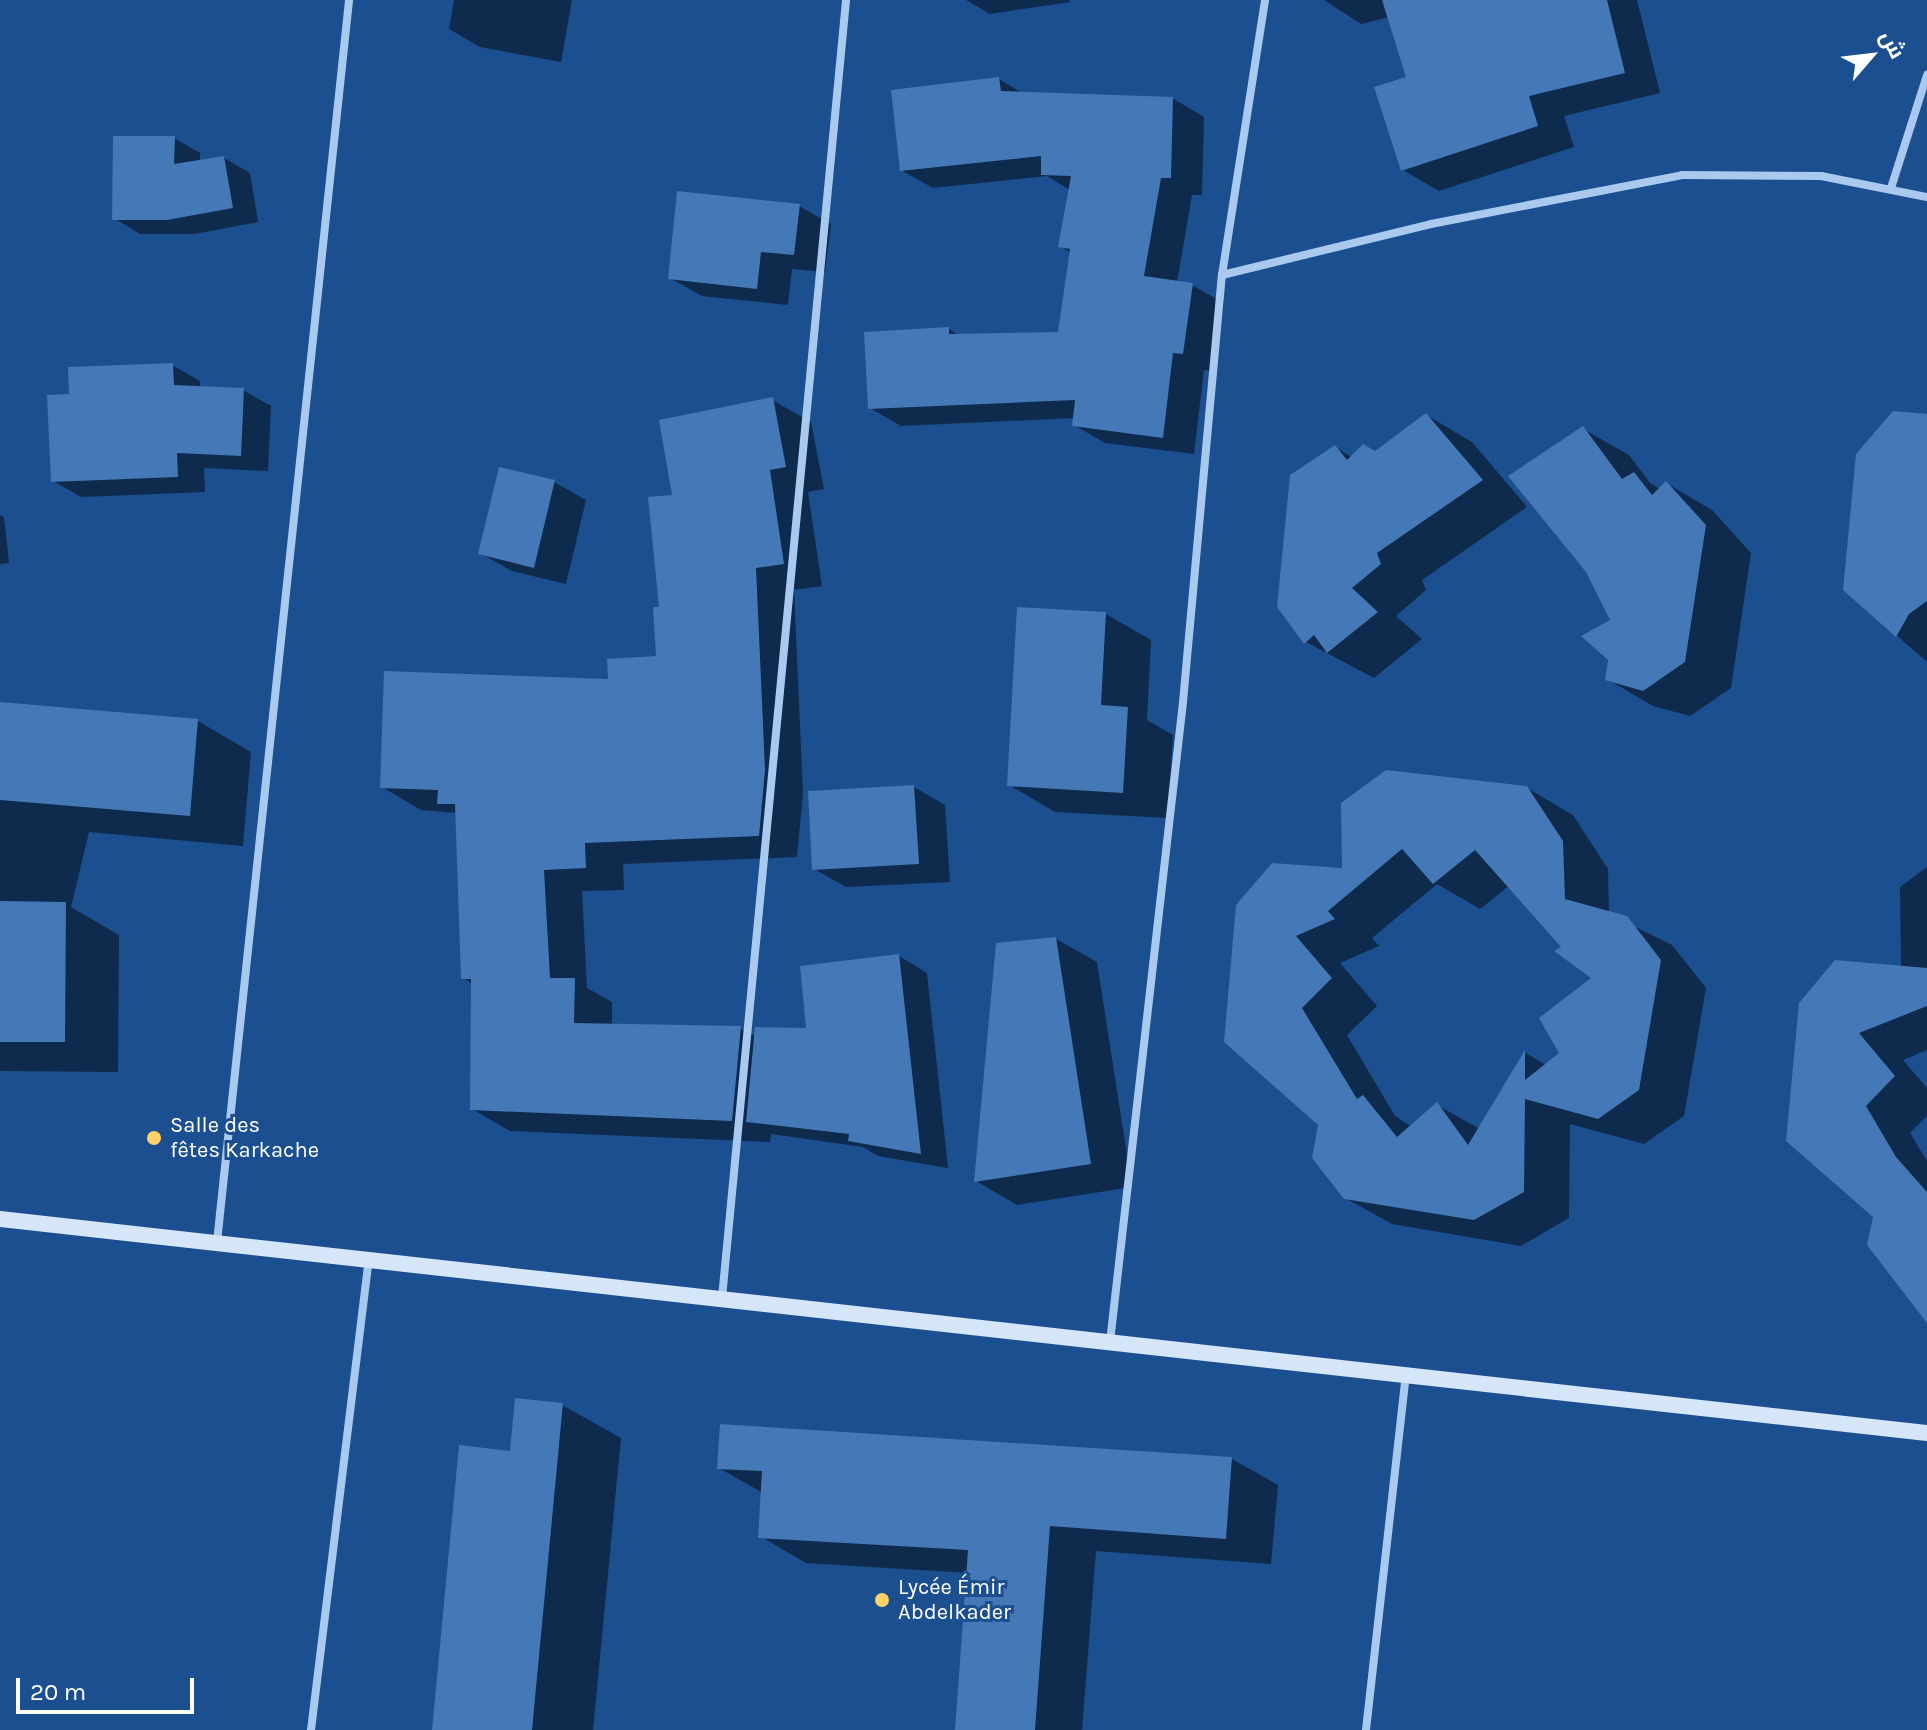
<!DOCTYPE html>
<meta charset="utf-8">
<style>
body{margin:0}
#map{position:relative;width:1927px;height:1730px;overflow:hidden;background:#1b4f8f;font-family:Karla,Cairo,sans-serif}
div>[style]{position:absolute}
.shadow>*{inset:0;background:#0007}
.building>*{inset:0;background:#4478b7}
.minor>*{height:8px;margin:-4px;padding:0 4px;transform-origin:4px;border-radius:4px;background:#a9c9ee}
.secondary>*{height:16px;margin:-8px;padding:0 8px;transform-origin:8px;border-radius:8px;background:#d6e6fa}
.dots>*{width:22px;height:22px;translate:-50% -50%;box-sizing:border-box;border:4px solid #1b4f8f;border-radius:50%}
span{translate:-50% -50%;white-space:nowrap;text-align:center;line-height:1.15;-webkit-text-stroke:6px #1b4f8f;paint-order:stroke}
.poi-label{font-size:22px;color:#fff}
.left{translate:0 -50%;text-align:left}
.north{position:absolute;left:1831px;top:16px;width:80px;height:80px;-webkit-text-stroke:6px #1b4f8f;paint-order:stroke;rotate:62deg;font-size:22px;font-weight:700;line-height:32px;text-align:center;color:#fff}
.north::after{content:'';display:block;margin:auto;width:28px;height:36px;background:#fff;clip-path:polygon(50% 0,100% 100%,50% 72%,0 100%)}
.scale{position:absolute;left:16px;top:1678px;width:178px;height:36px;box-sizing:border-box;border:4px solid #fff;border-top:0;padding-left:10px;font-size:24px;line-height:28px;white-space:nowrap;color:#fff;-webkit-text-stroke:6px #1b4f8f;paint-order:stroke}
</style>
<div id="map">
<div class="shadow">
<i style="clip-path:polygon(454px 0,572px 0,561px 62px,480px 47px,449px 29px)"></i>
<i style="clip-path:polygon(966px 0,1070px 0,1070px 2px,990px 14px)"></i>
<i style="clip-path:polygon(1324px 0,1637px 0,1660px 93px,1564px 116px,1574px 147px,1439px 191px,1403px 170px,1409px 78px,1390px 17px,1361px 24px)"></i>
<i style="clip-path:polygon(999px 79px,1024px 94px,1172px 98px,1204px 117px,1202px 195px,1192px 195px,1177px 283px,1192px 285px,1224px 303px,1214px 371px,1204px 370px,1194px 454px,1105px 443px,1074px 425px,1075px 418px,901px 426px,870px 408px,949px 329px,960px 336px,1060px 333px,1071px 253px,1060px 246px,1070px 190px,1047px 176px,933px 188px,901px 170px)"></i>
<i style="clip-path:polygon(174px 138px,200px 153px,200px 162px,224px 158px,250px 173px,258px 222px,194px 234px,140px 234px,114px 218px)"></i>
<i style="clip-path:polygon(799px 206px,831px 224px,825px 272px,792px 269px,788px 305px,702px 296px,670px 278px)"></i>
<i style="clip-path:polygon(172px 365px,200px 381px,200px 388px,243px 390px,271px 406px,268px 471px,204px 468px,205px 492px,81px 497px,53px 481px,71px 396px)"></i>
<i style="clip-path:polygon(772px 400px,811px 422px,824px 489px,808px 492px,822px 586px,794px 590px,803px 793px,797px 857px,623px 864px,624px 890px,582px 891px,587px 988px,612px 1002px,612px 1026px,740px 1028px,756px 1037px,809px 1030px,899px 956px,927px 973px,948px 1168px,878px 1156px,863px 1147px,771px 1134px,770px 1142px,510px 1131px,472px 1109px,473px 984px,463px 978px,457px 813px,421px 810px,382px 787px,658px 658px,674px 497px)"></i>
<i style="clip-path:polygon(1426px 415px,1472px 442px,1527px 507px,1422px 580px,1426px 590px,1396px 616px,1422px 639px,1374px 678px,1306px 642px,1335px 447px,1353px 458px,1375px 453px)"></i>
<i style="clip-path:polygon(1927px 416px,1927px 662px,1845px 590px)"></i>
<i style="clip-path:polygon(1583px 429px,1629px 455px,1650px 483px,1660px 489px,1666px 483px,1712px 510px,1751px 553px,1731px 688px,1690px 716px,1653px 706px,1607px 679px,1612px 621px)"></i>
<i style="clip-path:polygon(554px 482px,586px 500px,566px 584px,512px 571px,480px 553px)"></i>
<i style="clip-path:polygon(0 515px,4px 517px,9px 563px,0 564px)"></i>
<i style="clip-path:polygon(1106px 614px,1151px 640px,1147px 720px,1173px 735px,1168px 818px,1055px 812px,1009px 785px)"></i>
<i style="clip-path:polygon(0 704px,198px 721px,251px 752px,243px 846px,89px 832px,71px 907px,119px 935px,118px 1072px,0 1071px)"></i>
<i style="clip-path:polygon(914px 787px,945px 805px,950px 882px,846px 887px,814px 869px)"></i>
<i style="clip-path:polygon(evenodd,1527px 788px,1573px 815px,1608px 869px,1609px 914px,1672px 945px,1706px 988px,1684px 1116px,1644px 1144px,1570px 1124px,1569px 1218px,1521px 1246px,1392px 1224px,1345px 1198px,1238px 906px,1344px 870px,1527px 788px,1437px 884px,1480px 909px,1509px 886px,1594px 978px,1561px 1053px,1546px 1065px,1526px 1053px,1480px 1129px,1437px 1105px,1412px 1127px,1395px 1116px,1347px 1035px,1377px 1006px,1340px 963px,1379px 946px,1372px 938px,1437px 884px)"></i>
<i style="clip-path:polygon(1927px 867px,1927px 1050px,1903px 1060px,1927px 1088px,1927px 1116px,1910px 1133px,1927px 1161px,1927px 1300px,1875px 1216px,1788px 1140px,1901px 968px,1900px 887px)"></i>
<i style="clip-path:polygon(1056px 939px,1097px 962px,1132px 1187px,1017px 1205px,976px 1181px)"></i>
<i style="clip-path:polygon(562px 1405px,621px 1438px,593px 1730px,434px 1730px)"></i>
<i style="clip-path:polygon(1232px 1459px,1278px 1485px,1271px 1564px,1096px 1551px,1082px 1730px,957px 1730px,969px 1573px,806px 1563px,760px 1536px,763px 1493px,719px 1468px)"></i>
</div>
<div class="building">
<i style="clip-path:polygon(1382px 0,1607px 0,1625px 73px,1529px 96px,1538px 126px,1401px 171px,1374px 87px,1406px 77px)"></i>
<i style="clip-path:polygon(999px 77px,1001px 91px,1173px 97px,1171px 178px,1161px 178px,1144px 276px,1193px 283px,1183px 354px,1173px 353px,1163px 438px,1072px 426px,1075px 400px,868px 409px,864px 332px,949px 327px,949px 334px,1058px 332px,1070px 249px,1058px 247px,1071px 176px,1041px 175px,1041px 156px,900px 171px,891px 90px)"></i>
<i style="clip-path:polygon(113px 136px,175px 136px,174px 164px,224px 156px,233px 208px,167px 220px,112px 220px)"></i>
<i style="clip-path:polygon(677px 191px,800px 204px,794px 255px,761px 252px,757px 289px,668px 279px)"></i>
<i style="clip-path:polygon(173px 363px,174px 385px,244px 388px,241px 456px,177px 453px,178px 477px,51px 482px,47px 395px,69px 394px,68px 367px)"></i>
<i style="clip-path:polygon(773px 397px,786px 467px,770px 470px,784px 564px,756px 568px,765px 770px,759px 836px,585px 843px,586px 868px,544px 870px,550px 978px,575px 978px,574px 1023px,741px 1026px,732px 1121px,470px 1110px,471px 979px,461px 979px,455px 804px,437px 804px,438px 790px,380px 788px,384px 671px,608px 679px,607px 659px,656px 656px,653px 607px,659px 607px,648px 497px,672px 495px,659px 420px)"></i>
<i style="clip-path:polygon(1893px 411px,1927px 414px,1927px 601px,1909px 614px,1896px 637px,1843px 590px,1856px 454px)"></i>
<i style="clip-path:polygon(1426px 413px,1483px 480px,1377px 553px,1381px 564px,1352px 588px,1378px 612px,1327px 653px,1314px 635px,1304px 644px,1277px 607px,1290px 475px,1335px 445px,1347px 460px,1363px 444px,1375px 451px)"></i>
<i style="clip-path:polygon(1583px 426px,1622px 479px,1634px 472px,1652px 495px,1666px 481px,1706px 525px,1685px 662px,1643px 691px,1605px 680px,1608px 660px,1581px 636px,1610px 620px,1586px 572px,1508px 476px)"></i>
<i style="clip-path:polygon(499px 467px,555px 480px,534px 568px,478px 554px)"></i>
<i style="clip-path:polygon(1017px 607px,1106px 612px,1101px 705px,1128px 707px,1123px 793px,1007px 786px)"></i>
<i style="clip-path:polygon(0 702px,198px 719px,190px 816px,0 800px)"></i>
<i style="clip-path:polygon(evenodd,1386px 770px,1527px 786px,1563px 841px,1565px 899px,1627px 916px,1661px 960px,1639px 1090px,1598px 1119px,1525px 1099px,1524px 1192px,1474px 1220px,1344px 1199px,1312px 1158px,1318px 1125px,1224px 1042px,1236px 905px,1272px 863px,1342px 868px,1341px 803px,1386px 770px,1402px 849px,1433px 884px,1475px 850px,1561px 947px,1554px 951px,1591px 978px,1539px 1018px,1559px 1053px,1525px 1080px,1525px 1050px,1468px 1145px,1437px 1102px,1397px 1137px,1363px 1095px,1357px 1099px,1302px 1008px,1332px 978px,1296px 936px,1335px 919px,1328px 911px,1402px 849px)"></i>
<i style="clip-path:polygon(914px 785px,919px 864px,812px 870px,808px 791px)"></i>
<i style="clip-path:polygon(0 901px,66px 902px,65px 1042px,0 1042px)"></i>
<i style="clip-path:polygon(1056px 937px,1091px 1164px,974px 1182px,996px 943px)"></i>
<i style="clip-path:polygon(899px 954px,921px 1154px,848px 1141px,849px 1134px,746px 1122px,755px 1027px,806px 1028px,800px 966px)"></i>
<i style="clip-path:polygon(1835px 960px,1927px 968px,1927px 1006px,1859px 1033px,1895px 1076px,1866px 1106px,1896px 1157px,1927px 1192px,1927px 1323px,1867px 1245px,1873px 1217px,1786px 1141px,1799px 1003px)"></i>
<i style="clip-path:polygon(515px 1398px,563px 1403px,532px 1730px,432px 1730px,459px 1445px,510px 1451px)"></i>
<i style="clip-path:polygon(720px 1424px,1232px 1457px,1226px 1539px,1050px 1526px,1035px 1730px,955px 1730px,968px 1550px,758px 1538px,762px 1471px,717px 1469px)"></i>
</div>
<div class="minor">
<i style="left:1891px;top:188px;width:119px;rotate:-72.3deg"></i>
<i style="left:1222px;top:275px;width:215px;rotate:-13.7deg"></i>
<i style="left:1431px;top:224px;width:256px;rotate:-11deg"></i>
<i style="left:1682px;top:175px;width:139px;rotate:0.4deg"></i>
<i style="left:1821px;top:176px;width:108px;rotate:11.2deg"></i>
<i style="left:217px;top:1242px;width:1249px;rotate:-83.93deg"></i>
<i style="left:722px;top:1298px;width:1304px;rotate:-84.54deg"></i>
<i style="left:1110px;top:1342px;width:644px;rotate:-83.49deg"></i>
<i style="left:1183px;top:702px;width:429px;rotate:-84.8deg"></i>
<i style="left:1222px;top:275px;width:278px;rotate:-81.1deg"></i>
<i style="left:311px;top:1730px;width:474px;rotate:-83deg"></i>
<i style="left:1366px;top:1730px;width:356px;rotate:-83.6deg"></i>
</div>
<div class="secondary">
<i style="left:0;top:1219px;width:1939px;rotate:6.34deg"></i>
</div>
<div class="dots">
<i style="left:154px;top:1138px;background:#ffd166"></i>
<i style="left:882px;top:1600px;background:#ffd166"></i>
</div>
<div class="poi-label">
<span class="left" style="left:170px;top:1138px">Salle des<br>fêtes Karkache</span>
<span class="left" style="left:898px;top:1600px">Lycée Émir<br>Abdelkader</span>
</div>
<div class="north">ش</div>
<div class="scale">20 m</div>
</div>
